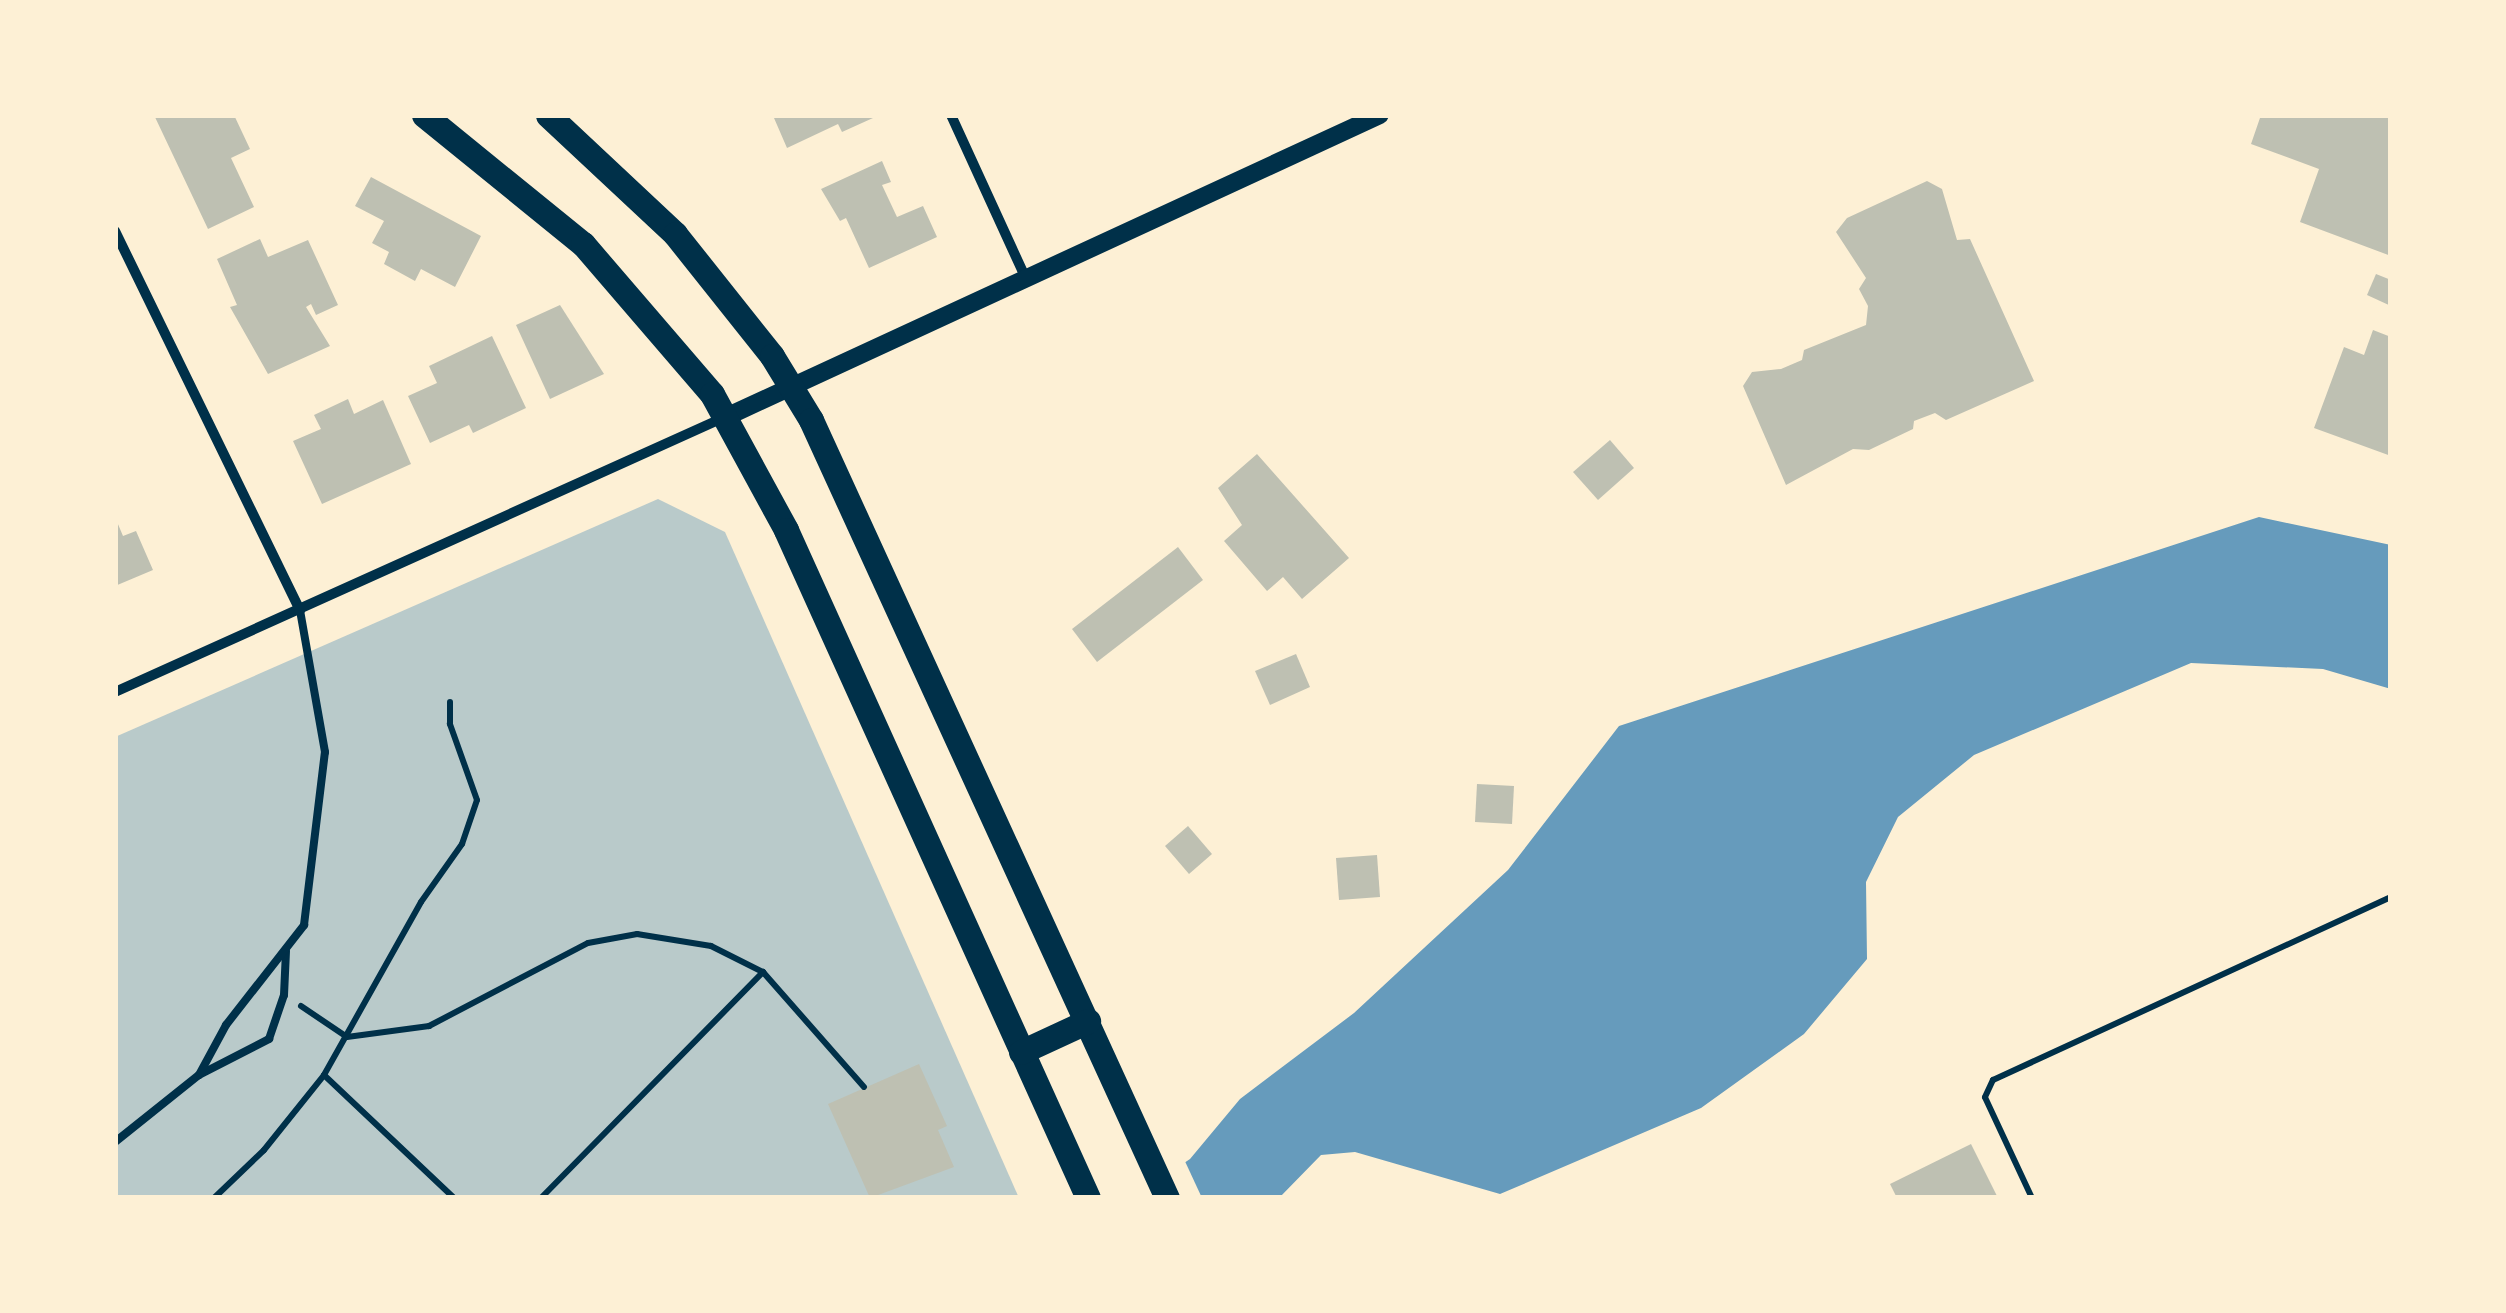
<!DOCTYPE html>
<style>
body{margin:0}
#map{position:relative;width:2506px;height:1313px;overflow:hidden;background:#fdf0d5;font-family:Manrope,sans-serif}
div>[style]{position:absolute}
.green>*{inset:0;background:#b9caca}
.water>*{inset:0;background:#669bbc}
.pier>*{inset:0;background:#fdf0d5}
.building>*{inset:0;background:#bec0b2}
.path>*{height:6px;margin:-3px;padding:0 3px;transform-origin:3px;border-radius:3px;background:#003049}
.service>*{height:8px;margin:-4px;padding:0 4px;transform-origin:4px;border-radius:4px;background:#003049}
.minor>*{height:10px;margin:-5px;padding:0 5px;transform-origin:5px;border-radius:5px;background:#003049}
.tertiary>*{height:18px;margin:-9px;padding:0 9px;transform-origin:9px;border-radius:9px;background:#003049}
.primary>*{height:25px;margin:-12.5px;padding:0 12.5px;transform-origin:12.5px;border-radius:12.5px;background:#003049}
span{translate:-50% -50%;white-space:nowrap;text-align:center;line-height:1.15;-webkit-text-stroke:10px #fdf0d5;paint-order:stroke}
.frame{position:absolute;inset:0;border:118px solid #fdf0d5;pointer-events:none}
</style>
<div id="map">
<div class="green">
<i style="clip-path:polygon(658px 499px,725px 532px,1019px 1198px,115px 1198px,115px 737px)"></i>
</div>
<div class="water">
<i style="clip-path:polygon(2259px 517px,2391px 545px,2391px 689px,2323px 669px,2191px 663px,1974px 755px,1898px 817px,1866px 882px,1867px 959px,1804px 1034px,1701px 1108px,1500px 1194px,1355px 1152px,1321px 1155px,1279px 1198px,1132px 1198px,1190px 1159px,1240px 1099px,1354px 1013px,1508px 870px,1619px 726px)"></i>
</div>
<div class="pier">
<i style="clip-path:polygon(1183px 1157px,1202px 1198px,1131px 1198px,1129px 1194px)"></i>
</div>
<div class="building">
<i style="clip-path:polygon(154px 115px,234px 115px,250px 149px,231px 158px,254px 207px,208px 229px)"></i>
<i style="clip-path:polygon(782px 115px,872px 115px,873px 118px,842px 132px,838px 124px,787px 148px,774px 118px)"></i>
<i style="clip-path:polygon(2261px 115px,2391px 115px,2391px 256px,2300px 222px,2319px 169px,2251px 144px)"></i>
<i style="clip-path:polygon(882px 161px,891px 182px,882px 185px,897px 217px,923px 206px,937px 237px,869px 268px,846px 218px,840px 221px,821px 189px)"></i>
<i style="clip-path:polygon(371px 177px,481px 236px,455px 287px,421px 269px,415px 281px,384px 264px,389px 252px,372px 243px,384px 221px,355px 206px)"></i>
<i style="clip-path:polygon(1927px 181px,1942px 189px,1957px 240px,1970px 239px,2034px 381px,1946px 420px,1935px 413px,1914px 421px,1913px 429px,1869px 450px,1853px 449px,1786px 485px,1743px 386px,1752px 372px,1781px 369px,1802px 360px,1804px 350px,1866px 325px,1868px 306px,1859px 289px,1866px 278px,1836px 232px,1847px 218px)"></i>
<i style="clip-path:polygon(260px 239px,268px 257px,308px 240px,338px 305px,316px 315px,311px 304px,306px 307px,330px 346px,268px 374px,230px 307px,237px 305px,217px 259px)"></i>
<i style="clip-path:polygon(2376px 274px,2391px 280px,2391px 306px,2367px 295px)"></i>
<i style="clip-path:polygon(560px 305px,604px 374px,550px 399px,516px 325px)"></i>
<i style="clip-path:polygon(2373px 330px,2391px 337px,2391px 456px,2314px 428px,2344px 347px,2364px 355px)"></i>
<i style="clip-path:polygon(492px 336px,526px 408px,473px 433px,469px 425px,430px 443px,408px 396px,437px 383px,429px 366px)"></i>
<i style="clip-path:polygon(348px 399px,354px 414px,383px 400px,411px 464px,322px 504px,293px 441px,321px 429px,314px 415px)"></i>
<i style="clip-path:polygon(1610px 440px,1634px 468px,1598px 500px,1573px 472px)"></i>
<i style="clip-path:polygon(1257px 454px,1349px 558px,1302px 599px,1283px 577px,1267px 591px,1224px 541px,1242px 525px,1218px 488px)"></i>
<i style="clip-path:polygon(115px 517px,123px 536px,136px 531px,153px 570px,115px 586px)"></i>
<i style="clip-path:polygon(1178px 547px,1203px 580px,1097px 662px,1072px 629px)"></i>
<i style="clip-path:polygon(1296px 654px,1310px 687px,1270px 705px,1255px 671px)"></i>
<i style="clip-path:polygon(1477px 784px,1514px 786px,1512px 824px,1475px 822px)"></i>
<i style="clip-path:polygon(1188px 826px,1212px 854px,1189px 874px,1165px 846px)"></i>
<i style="clip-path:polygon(1377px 855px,1380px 897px,1339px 900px,1336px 858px)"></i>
<i style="clip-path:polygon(919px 1064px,947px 1126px,938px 1130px,954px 1167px,870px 1198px,828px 1104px)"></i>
<i style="clip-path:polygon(1971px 1144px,1998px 1198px,1897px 1198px,1890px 1184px)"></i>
</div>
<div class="path">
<i style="left:301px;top:1006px;width:55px;rotate:34deg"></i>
<i style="left:347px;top:1037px;width:83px;rotate:-7.6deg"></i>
<i style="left:429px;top:1026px;width:179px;rotate:-27.6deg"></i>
<i style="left:588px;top:943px;width:50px;rotate:-10.4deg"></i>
<i style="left:637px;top:934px;width:75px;rotate:9.2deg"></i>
<i style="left:711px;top:946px;width:58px;rotate:26.6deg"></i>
<i style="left:763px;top:972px;width:153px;rotate:48.7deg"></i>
<i style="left:324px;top:1075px;width:198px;rotate:-60.7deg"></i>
<i style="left:421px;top:902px;width:71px;rotate:-54.7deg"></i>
<i style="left:462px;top:844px;width:46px;rotate:-71.2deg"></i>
<i style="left:477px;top:800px;width:81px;rotate:-109.6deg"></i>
<i style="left:450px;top:724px;width:22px;rotate:-90deg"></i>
<i style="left:214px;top:1198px;width:69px;rotate:-43.8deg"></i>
<i style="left:264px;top:1150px;width:96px;rotate:-51.3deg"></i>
<i style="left:324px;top:1075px;width:179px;rotate:43.4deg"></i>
<i style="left:541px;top:1198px;width:317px;rotate:-45.5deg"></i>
<i style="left:2032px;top:1198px;width:111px;rotate:-115deg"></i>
<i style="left:1985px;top:1097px;width:19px;rotate:-65deg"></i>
<i style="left:1993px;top:1080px;width:438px;rotate:-24.7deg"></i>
</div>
<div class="service">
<i style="left:199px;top:1075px;width:79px;rotate:-27.2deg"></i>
<i style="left:269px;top:1039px;width:46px;rotate:-71.2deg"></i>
<i style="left:284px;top:995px;width:44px;rotate:-87.4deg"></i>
<i style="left:115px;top:1142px;width:107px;rotate:-38.6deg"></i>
<i style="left:199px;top:1075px;width:57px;rotate:-61.6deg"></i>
<i style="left:226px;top:1025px;width:127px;rotate:-52deg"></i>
<i style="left:304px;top:925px;width:174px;rotate:-83.1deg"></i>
<i style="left:325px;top:752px;width:144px;rotate:-100deg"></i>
</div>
<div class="minor">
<i style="left:951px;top:115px;width:180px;rotate:65.4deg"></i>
<i style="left:115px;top:231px;width:422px;rotate:64deg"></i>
<i style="left:115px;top:692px;width:669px;rotate:-24.27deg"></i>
</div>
<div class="tertiary">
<i style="left:726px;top:417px;width:720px;rotate:-24.79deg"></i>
</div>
<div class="primary">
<i style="left:424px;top:115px;width:205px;rotate:39.1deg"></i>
<i style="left:583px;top:244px;width:198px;rotate:49.3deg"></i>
<i style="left:712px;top:394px;width:155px;rotate:61.4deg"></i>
<i style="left:786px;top:530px;width:733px;rotate:65.67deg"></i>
<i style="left:548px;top:115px;width:174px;rotate:43.1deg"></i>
<i style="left:675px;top:234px;width:156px;rotate:51.5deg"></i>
<i style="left:772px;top:356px;width:75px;rotate:58.6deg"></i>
<i style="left:811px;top:420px;width:856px;rotate:65.41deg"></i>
<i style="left:1021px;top:1052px;width:74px;rotate:-24.8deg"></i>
</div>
<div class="frame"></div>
</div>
